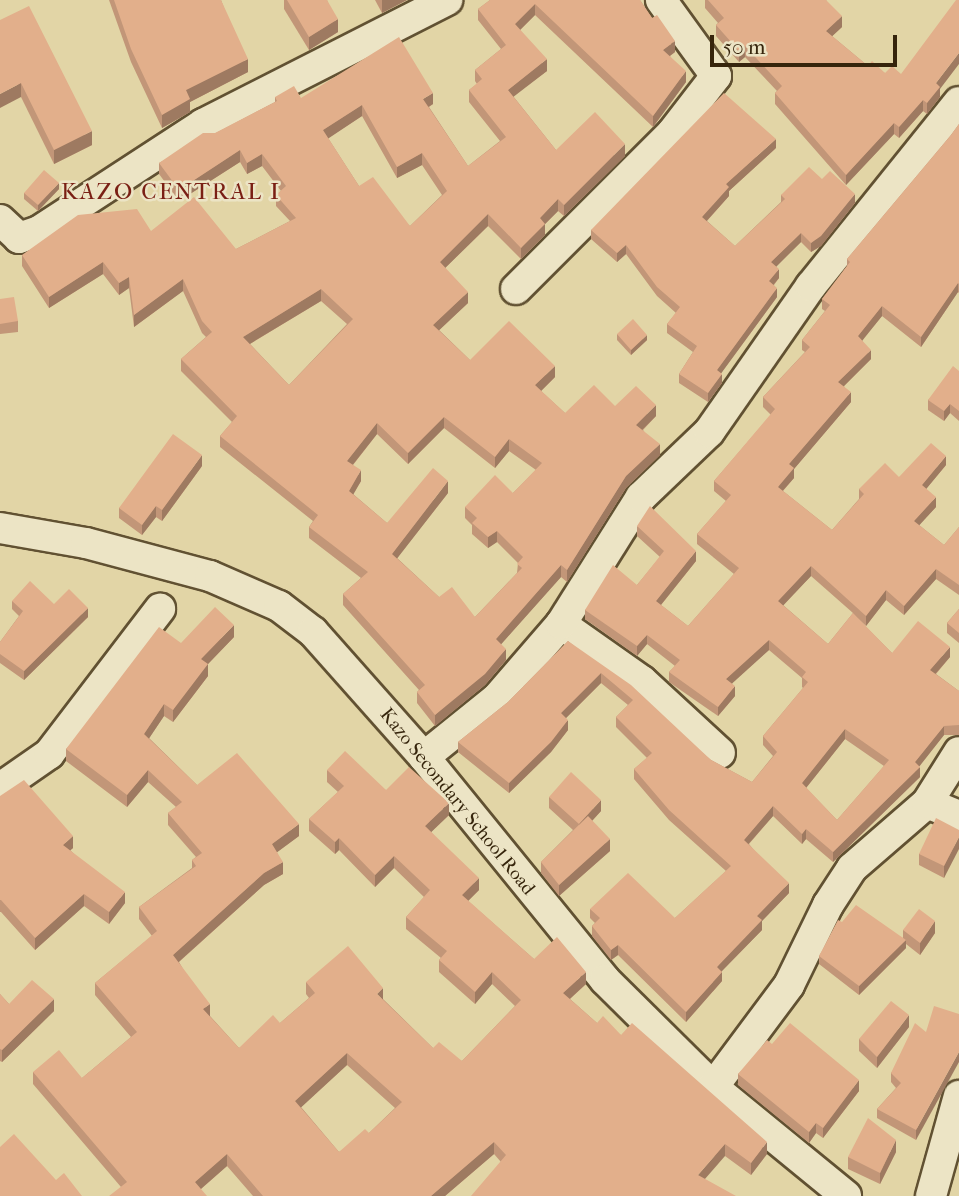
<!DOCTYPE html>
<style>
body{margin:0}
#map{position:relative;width:959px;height:1196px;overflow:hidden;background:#e2d5a6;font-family:"IM FELL French Canon",serif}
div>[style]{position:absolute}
.roads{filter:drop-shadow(2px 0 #615132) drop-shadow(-2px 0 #615132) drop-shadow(0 2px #615132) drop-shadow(0 -2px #615132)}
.street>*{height:30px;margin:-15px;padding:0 15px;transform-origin:15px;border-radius:15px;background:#ece4c5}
.wall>*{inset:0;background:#c29678}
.shaded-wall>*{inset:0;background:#9e7a61}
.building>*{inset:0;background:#e2af8b}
span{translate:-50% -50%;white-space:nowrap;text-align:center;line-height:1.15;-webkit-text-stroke:5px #ece4c5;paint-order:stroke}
.street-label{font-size:19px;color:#36250c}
.quarter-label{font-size:23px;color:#7a1f14;letter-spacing:2px}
.scale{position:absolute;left:710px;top:35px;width:187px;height:32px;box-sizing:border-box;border:4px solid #36250c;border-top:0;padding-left:9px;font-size:21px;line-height:24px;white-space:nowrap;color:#36250c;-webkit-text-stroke:5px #ece4c5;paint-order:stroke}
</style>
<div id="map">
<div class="roads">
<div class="street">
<i style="left:0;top:220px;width:26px;rotate:43deg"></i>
<i style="left:19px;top:238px;width:21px;rotate:-19deg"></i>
<i style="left:39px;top:231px;width:196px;rotate:-33.1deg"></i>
<i style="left:203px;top:124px;width:274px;rotate:-26.9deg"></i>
<i style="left:516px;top:289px;width:221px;rotate:-45deg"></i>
<i style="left:672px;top:133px;width:72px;rotate:-52.3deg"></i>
<i style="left:716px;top:76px;width:94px;rotate:-125.9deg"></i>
<i style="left:0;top:528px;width:87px;rotate:9.9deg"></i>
<i style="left:86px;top:543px;width:128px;rotate:14.9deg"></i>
<i style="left:210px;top:576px;width:75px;rotate:23.5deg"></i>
<i style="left:279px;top:606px;width:43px;rotate:37.4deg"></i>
<i style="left:313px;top:632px;width:167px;rotate:48.4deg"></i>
<i style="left:424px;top:757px;width:287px;rotate:50.9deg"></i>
<i style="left:605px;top:980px;width:152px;rotate:44.7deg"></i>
<i style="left:713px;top:1087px;width:172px;rotate:39.3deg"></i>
<i style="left:561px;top:624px;width:99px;rotate:35.1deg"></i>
<i style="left:642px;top:681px;width:106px;rotate:42.7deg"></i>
<i style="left:424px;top:757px;width:94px;rotate:-38.9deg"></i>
<i style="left:497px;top:698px;width:98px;rotate:-49.1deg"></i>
<i style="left:561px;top:624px;width:150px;rotate:-57.8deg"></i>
<i style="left:641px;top:497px;width:94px;rotate:-43.7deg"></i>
<i style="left:709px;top:432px;width:178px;rotate:-55.1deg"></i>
<i style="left:811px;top:286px;width:236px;rotate:-51.2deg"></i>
<i style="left:0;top:788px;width:60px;rotate:-34.8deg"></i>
<i style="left:49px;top:754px;width:183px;rotate:-52.6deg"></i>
<i style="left:927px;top:803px;width:35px;rotate:22deg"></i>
<i style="left:713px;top:1087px;width:127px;rotate:-53.3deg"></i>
<i style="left:789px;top:985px;width:89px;rotate:-64deg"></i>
<i style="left:828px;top:905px;width:44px;rotate:-57deg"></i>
<i style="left:852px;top:868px;width:99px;rotate:-40.9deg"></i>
<i style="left:927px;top:803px;width:60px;rotate:-57.9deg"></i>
<i style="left:931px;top:1196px;width:104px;rotate:-74.4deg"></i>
</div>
</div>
<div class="wall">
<i style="clip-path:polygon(109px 0,221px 0,248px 72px,190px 102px,190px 112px,162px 128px,131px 62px)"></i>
<i style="clip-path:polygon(284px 0,327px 0,338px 32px,309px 50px,284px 9px)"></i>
<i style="clip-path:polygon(375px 0,407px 0,382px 13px)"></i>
<i style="clip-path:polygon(evenodd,490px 0,640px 0,675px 52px,670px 56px,686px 82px,653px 127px,535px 15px,520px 30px,547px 71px,513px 96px,556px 150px,625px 156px,564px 216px,558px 211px,545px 224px,545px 235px,521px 259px,488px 226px,445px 268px,468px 303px,439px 330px,470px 360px,555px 377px,541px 391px,565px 413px,615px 406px,656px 416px,643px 430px,660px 455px,626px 488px,567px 582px,561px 577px,501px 644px,506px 660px,485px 685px,435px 726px,417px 703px,417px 692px,419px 690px,343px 605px,343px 594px,361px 578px,309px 538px,309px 527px,313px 521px,220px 447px,220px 436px,232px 422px,181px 371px,181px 359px,206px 337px,202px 333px,183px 291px,134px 327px,129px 288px,119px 295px,103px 274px,49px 308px,22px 266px,22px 255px,151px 231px,236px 249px,290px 221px,276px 206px,276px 195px,281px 191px,262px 166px,247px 174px,240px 162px,179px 201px,159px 174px,159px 163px,275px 102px,275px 97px,433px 104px,429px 107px,468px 166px,500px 141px,469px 102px,469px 90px,477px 84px,475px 81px,475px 70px,501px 49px,478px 20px,478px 9px,490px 0,362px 116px,397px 178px,422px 165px,442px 195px,410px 226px,359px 186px,328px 138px,362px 116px,490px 0,321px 301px,347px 324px,289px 385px,250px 344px,321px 301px,490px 0,444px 428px,495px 468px,509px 451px,536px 470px,513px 493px,465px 507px,465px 518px,472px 525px,472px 534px,488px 548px,497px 542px,518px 563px,517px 573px,475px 617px,439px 597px,397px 558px,448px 493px,387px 523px,353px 494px,361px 481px,353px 465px,377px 434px,408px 464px,444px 428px)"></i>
<i style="clip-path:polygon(705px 0,826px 0,842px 27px,832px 36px,868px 66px,885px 73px,901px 74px,940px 89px,940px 97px,927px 114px,923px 111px,899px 138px,894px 134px,846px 185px,775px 104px,775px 93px,777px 91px,745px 57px,739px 62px,716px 36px,716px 25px,718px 23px,705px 8px)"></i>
<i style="clip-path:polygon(0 20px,92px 145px,54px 164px,21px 97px)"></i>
<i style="clip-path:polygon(evenodd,959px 124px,959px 293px,958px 292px,921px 347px,882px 316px,862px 340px,871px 359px,844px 386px,851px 402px,794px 469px,794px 478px,783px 491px,832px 530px,859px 499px,859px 489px,899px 477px,946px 465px,926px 489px,936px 507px,919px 525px,944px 545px,959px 527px,959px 595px,936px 579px,904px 615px,886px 600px,866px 626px,854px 615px,892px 653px,950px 657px,936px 674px,959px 691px,959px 735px,944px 735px,919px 766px,920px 777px,833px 862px,806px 839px,802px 844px,773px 816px,749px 844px,789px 893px,762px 921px,762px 930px,722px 971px,722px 981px,686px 1022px,618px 955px,611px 960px,592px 936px,592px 926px,595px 923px,590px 918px,590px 909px,675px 918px,726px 871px,669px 820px,634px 779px,634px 769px,647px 758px,616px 727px,616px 717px,628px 705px,601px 683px,566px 718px,568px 730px,551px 752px,509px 793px,458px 752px,458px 742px,508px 702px,568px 641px,711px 760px,752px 782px,773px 756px,763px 745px,763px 736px,803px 688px,802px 687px,802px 678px,769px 650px,732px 683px,735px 696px,718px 716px,669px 682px,669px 672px,675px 666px,647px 644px,637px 656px,585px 619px,585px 610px,637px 585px,660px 557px,637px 536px,637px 526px,696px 561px,661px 605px,688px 626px,734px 574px,697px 544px,697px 534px,726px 501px,714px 491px,714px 481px,771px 415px,763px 407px,763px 397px,805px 352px,802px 350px,802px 340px,825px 311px,822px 309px,822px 299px,847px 266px,847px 259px,951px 135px,959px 124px,811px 576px,853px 613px,828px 644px,783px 605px,811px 576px,959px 124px,845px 739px,884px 766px,837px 820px,806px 788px,845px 739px)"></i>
<i style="clip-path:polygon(776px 148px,729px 191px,729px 196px,707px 221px,735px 246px,781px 202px,781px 195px,822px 179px,855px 203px,821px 246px,811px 252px,801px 242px,776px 266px,779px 278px,774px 285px,777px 297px,721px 373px,722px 383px,708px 402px,679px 383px,679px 374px,693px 352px,667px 333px,667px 324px,676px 313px,657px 296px,626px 254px,617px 262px,591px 239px,591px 230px)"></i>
<i style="clip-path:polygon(59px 189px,38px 211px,24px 199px,24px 193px)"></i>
<i style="clip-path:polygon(0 299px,18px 321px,18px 332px,0 334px)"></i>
<i style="clip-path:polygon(617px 334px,647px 340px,631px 355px,617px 340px)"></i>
<i style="clip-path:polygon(959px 371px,959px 421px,950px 413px,944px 421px,928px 410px,928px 400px)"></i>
<i style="clip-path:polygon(202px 466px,162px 521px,156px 517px,142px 535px,119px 518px,119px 508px)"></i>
<i style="clip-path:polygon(12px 601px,54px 604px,88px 617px,24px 680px,0 663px,0 642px,19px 616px,12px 609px)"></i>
<i style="clip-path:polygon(959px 609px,959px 643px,947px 633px,947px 623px)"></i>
<i style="clip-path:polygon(evenodd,234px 637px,208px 664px,208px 676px,173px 722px,164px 716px,149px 738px,197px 785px,299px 836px,277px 852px,283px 874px,264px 885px,179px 962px,210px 1016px,239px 1048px,280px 1023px,309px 998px,306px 994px,306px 982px,383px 999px,433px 1048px,462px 1061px,515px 1006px,492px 984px,475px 1004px,439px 972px,439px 960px,441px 958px,406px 929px,406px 917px,424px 897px,394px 868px,375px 887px,339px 850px,335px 854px,309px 831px,309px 819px,338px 792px,327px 782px,327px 770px,386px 790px,449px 815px,431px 832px,479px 890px,468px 901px,534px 959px,586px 984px,570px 999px,597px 1023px,621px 1035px,767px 1154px,751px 1175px,725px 1156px,501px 1162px,494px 1154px,445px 1196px,253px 1196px,227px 1166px,201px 1189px,121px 1187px,33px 1084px,33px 1072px,82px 1078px,131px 1037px,95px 995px,95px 983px,152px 936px,139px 919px,139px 907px,192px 868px,192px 860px,196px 857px,168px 825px,168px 813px,176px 807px,148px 782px,127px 807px,66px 761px,66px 749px,181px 643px,234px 637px,347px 1065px,395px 1108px,369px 1133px,339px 1152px,301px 1107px,347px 1065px)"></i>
<i style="clip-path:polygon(0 796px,73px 848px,70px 850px,125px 903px,109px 924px,84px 906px,35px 950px,1px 912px,0 912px)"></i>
<i style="clip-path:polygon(549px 797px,601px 811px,592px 821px,610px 851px,559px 896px,541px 873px,541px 862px,573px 830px,549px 808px)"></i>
<i style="clip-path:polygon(959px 830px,944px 878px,919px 865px,919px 854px)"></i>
<i style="clip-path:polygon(842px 922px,903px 938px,903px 930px,935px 933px,920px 955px,906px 944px,906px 948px,859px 995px,819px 964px,819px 956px)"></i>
<i style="clip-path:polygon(0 994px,9px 1004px,54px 1011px,2px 1062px,0 1061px)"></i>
<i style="clip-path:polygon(909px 1027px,877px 1068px,859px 1051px,859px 1039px)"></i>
<i style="clip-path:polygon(926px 1032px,916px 1140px,877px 1118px,877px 1109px,896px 1088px,891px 1082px,891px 1073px)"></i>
<i style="clip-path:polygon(772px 1044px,859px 1091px,823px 1138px,816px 1133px,809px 1143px,738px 1085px,738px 1074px)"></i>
<i style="clip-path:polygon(896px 1152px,880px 1184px,848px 1169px,848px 1157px)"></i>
</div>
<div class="shaded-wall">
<i style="clip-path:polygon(382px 0,407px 0,382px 13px)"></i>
<i style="clip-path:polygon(535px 4px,535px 15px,515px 35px,515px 24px)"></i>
<i style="clip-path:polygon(842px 16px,842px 27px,826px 42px,826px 31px)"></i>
<i style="clip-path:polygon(338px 19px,338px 32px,309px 50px,309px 37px)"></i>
<i style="clip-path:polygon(675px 41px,675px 52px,663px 61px,663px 50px)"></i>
<i style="clip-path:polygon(745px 46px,745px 57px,739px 62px,739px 51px)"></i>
<i style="clip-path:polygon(959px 53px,959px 64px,940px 89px,940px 97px,927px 114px,927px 103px,936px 83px)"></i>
<i style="clip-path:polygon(248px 59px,248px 72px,190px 102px,190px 112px,162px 128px,162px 115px,186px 90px)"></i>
<i style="clip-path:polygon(547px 59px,547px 71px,508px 101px,508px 90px)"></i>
<i style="clip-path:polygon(686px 71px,686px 82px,653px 127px,653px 116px)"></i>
<i style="clip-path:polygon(21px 83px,21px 97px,0 108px,0 94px)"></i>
<i style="clip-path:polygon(433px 93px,433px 104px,423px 110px,423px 99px)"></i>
<i style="clip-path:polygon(923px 100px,923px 111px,899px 138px,899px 127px)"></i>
<i style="clip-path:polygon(362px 105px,362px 116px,323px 142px,323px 130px)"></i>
<i style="clip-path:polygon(894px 123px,894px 134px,846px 185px,846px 175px)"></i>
<i style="clip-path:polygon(92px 131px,92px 145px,54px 164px,54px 150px)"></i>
<i style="clip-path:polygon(776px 139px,776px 148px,729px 191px,729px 196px,702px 226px,702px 217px,726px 184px)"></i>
<i style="clip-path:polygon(625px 144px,625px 156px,564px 216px,564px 205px)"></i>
<i style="clip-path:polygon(240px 150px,240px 162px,179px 201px,179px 190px)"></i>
<i style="clip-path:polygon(422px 153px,422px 165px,397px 178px,397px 167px)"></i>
<i style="clip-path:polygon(262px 154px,262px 166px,247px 174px,247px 163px)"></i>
<i style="clip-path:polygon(59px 183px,59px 189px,38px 211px,38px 205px)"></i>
<i style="clip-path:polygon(855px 194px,855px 203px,821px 246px,811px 252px,811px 243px)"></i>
<i style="clip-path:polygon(558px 199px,558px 211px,545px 224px,545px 235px,521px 259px,521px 248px,540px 218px)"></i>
<i style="clip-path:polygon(488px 214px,488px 226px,440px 273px,440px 262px)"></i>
<i style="clip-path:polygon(801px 233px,801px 242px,771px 272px,771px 262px)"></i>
<i style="clip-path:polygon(626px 245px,626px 254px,617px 262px,617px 253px)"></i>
<i style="clip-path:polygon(103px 262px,103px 274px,49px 308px,49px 297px)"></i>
<i style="clip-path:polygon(779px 269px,779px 278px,769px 290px,769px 281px)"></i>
<i style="clip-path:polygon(129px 277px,129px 288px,119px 295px,119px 283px)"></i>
<i style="clip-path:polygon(183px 279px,183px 291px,134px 327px,134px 315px)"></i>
<i style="clip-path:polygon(958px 283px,958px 292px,921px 347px,921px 337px)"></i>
<i style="clip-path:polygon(777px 288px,777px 297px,717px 379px,717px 370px)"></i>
<i style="clip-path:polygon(321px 289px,321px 301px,243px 348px,243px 337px)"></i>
<i style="clip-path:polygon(468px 292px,468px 303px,433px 336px,433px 325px)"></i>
<i style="clip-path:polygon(882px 306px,882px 316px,858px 346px,858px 336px)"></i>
<i style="clip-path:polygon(647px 335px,647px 340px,631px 355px,631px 350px)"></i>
<i style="clip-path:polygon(871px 350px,871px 359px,838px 392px,838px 382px)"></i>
<i style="clip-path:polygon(555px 366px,555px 377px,535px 397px,535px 385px)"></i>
<i style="clip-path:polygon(722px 374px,722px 383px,708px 402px,708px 393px)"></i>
<i style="clip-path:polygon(851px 392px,851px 402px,794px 469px,794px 478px,778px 496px,778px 487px,789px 464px)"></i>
<i style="clip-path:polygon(950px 404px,950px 413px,944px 421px,944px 411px)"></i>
<i style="clip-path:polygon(656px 405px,656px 416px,636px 436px,636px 425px)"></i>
<i style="clip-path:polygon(444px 417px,444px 428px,408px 464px,408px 453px)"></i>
<i style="clip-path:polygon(377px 423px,377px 434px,347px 472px,347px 461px)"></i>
<i style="clip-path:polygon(509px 439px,509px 451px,495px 468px,495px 457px)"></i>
<i style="clip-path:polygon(660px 444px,660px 455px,626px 488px,567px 582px,567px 570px,626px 476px)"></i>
<i style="clip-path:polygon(202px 455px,202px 466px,162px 521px,162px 510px)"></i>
<i style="clip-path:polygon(946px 456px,946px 465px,922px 494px,922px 485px)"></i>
<i style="clip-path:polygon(361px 470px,361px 481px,349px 502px,349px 491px)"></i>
<i style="clip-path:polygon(448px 481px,448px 493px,392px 565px,392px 554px)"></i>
<i style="clip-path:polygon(936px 497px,936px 507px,914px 531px,914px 521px)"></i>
<i style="clip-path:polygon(156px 506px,156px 517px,142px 535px,142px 525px)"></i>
<i style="clip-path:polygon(497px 531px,497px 542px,488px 548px,488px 537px)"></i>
<i style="clip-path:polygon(696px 551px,696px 561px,656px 611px,656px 601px)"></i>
<i style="clip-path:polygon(561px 565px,561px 577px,496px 650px,496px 639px)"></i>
<i style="clip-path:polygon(811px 566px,811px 576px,778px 611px,778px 601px)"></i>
<i style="clip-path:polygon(936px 569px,936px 579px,904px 615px,904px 606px)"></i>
<i style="clip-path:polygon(886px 590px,886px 600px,866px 626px,866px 616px)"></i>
<i style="clip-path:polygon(88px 608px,88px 617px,24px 680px,24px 671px)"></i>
<i style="clip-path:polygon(234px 625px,234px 637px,208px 664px,208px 676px,173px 722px,173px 710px,201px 659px)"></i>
<i style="clip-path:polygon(647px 635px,647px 644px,637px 656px,637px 646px)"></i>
<i style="clip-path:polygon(769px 640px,769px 650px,726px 689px,726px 679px)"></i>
<i style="clip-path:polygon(950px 647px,950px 657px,930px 680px,930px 670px)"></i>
<i style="clip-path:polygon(506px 649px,506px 660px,485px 685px,435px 726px,435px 715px)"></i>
<i style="clip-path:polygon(601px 673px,601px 683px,561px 723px,561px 713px)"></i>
<i style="clip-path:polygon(735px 686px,735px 696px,718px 716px,718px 707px)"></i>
<i style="clip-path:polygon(164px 704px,164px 716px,144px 746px,144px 734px)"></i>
<i style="clip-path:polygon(568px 720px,568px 730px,551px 752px,509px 793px,509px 783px)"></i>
<i style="clip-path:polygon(944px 726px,944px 735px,915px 772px,915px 762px)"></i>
<i style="clip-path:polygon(845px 729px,845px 739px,802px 793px,802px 783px)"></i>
<i style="clip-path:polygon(920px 767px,920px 777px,833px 862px,833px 852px)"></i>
<i style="clip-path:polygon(148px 770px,148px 782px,127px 807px,127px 795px)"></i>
<i style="clip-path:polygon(601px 800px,601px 811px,579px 835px,579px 824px)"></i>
<i style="clip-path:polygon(449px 803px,449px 815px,425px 838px,425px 826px)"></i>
<i style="clip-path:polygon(773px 806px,773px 816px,744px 849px,744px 840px)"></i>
<i style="clip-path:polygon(299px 824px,299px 836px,272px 856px,272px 844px)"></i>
<i style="clip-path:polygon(806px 829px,806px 839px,802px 844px,802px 834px)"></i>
<i style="clip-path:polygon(73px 836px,73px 848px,63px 857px,63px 845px)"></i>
<i style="clip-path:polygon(959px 837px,959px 849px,944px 878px,944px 866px)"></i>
<i style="clip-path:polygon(339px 838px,339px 850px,335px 854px,335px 842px)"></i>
<i style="clip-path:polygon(610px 839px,610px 851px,559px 896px,559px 885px)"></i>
<i style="clip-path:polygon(394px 856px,394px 868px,375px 887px,375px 875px)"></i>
<i style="clip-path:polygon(283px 862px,283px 874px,264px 885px,173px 967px,173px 955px,264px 873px)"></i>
<i style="clip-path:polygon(479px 878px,479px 890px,462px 907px,462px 895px)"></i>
<i style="clip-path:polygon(789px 883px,789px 893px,762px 921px,762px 930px,717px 976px,717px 967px,757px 916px)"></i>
<i style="clip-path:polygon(125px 892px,125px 903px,109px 924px,109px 912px)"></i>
<i style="clip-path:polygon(84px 894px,84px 906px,35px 950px,35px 938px)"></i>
<i style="clip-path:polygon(935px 921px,935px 933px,920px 955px,920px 943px)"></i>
<i style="clip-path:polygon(906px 940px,906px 948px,859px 995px,859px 986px)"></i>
<i style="clip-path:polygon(618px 945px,618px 955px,611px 960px,611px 950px)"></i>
<i style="clip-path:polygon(492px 972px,492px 984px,475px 1004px,475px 992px)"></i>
<i style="clip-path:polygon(586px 972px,586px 984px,563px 1005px,563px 993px)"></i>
<i style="clip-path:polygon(722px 972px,722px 981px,686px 1022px,686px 1012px)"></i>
<i style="clip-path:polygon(383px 988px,383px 1000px,377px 994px)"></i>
<i style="clip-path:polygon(54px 999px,54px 1011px,2px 1062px,2px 1050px)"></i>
<i style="clip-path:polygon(210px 1004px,210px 1016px,203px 1021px,203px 1009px)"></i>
<i style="clip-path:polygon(909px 1015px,909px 1027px,877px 1068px,877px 1057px)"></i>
<i style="clip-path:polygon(959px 1052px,959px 1062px,916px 1140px,916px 1130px)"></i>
<i style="clip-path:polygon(347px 1053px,347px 1065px,295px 1113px,295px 1101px)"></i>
<i style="clip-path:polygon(859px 1080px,859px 1091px,823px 1138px,823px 1128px)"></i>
<i style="clip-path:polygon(816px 1123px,816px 1133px,809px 1143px,809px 1132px)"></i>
<i style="clip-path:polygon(896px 1140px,896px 1152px,880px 1184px,880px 1173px)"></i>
<i style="clip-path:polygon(494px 1142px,494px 1154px,445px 1196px,431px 1196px)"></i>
<i style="clip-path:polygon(767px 1142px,767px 1154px,751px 1175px,751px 1163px)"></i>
<i style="clip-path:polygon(725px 1144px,725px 1156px,698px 1187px,698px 1175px)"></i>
<i style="clip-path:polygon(227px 1154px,227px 1166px,195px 1194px,195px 1182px)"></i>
</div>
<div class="building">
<i style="clip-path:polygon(114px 0,221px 0,248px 59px,186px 90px,190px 99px,162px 115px,131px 49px)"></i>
<i style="clip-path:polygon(287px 0,327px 0,338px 19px,309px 37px)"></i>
<i style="clip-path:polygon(evenodd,490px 0,640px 0,652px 18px,657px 15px,675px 41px,663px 50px,686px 71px,653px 116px,535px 4px,515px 24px,547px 59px,508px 90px,556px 150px,595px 112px,625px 144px,564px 205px,558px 199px,540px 218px,545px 224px,521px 248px,488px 214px,440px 262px,468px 292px,433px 325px,470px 360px,509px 321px,555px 366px,535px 385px,565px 413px,594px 385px,615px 406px,636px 386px,656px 405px,636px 425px,660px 444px,626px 476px,567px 570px,561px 565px,496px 639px,506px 649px,485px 674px,435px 715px,417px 692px,425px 685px,343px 594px,368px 572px,309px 527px,318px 515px,220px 436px,237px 416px,181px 359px,212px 332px,202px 321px,183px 279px,134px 315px,129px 277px,119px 283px,103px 262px,49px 297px,22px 255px,78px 215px,137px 209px,151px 231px,194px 197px,236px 249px,296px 218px,276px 195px,286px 186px,262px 154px,247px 163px,240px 150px,179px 190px,159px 163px,203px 133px,215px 133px,277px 101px,275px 97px,294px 86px,301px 98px,399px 37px,433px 93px,423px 99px,468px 166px,506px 137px,469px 90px,482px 79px,475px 70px,506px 45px,478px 9px,490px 0,362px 105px,397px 167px,422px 153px,447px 191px,410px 226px,373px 177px,359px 186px,323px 130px,362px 105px,490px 0,321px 289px,353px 319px,289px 385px,243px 337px,321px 289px,490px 0,444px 417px,495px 457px,509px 439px,542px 463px,513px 493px,495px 475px,465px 507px,477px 518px,472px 523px,488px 537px,497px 531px,523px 557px,517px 564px,522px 568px,475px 617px,452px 587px,439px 597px,392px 554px,448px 481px,433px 468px,387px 523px,349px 491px,361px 470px,347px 461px,377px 423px,408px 453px,444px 417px)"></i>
<i style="clip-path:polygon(708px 0,826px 0,842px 16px,826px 31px,868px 66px,872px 61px,885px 73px,892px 66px,901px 74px,956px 0,959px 0,959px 53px,936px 83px,940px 87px,927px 103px,923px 100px,899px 127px,894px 123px,846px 175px,775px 93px,782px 86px,745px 46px,739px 51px,716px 25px,724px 18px)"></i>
<i style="clip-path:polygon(29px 6px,92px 131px,54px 150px,21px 83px,0 94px,0 20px)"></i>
<i style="clip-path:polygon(724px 93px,776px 139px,726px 184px,729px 187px,702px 217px,735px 246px,785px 199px,781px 195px,809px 167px,822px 179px,830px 171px,855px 194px,821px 236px,811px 243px,801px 233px,771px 262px,779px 269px,769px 281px,777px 288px,717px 370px,722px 374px,708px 393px,679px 374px,697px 346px,667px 324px,680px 307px,657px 287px,626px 245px,617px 253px,591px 230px)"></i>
<i style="clip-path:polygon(evenodd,959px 124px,959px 284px,958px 283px,921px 337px,882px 306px,858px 336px,871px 350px,838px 382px,851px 392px,789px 464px,794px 468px,778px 487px,832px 530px,864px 494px,859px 489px,885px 463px,899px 477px,931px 443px,946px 456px,922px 485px,936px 497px,914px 521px,944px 545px,959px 527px,959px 585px,936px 569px,904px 606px,886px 590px,866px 616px,811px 566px,778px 601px,828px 644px,853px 613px,892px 653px,918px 621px,950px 647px,930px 670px,959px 691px,959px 725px,944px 726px,915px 762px,920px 767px,833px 852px,806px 829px,802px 834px,773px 806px,744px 840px,789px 883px,757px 916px,762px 920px,717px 967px,722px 972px,686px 1012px,618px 945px,611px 950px,592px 926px,600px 918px,590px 909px,628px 873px,675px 918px,731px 866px,669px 810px,634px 769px,652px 753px,616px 717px,633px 700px,601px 673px,561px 713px,568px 720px,551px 742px,509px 783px,458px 742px,508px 702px,568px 641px,631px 685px,711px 760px,752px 782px,777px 752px,763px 736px,808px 682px,802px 677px,806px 672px,769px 640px,726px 679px,735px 686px,718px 707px,669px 672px,680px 660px,647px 635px,637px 646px,585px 610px,613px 565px,637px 585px,664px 551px,637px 526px,650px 506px,696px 551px,656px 601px,688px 626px,739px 568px,697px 534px,731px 495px,714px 481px,775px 409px,763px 397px,810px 347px,802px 340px,830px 305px,822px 299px,850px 262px,847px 259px,951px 135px,959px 124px,845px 729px,889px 760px,837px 820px,802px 783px,845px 729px)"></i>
<i style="clip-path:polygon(44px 170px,59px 183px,38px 205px,24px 193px)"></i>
<i style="clip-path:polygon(14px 297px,18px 321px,0 324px,0 299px)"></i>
<i style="clip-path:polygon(633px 319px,647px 335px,631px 350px,617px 334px)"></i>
<i style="clip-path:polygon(953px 366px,959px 371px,959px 411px,950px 404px,944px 411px,928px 400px)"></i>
<i style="clip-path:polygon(173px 434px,202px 455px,162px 510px,156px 506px,142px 525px,119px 508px)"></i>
<i style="clip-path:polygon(30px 581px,54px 604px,69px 589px,88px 608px,24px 671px,0 654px,0 642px,23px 611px,12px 601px)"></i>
<i style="clip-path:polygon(evenodd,215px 607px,234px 625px,201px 659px,208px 664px,173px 710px,164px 704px,144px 734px,197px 785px,237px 753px,299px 824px,272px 844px,283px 862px,264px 873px,173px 955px,210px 1004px,203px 1009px,239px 1048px,273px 1015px,280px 1023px,315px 993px,306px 982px,348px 946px,383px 988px,377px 994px,433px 1048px,439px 1042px,462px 1061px,521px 1000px,492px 972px,475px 992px,439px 960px,447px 951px,406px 917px,430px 890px,394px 856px,375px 875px,339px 838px,335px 842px,309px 819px,344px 786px,327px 770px,345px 751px,386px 790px,409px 767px,449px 803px,425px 826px,479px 878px,462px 895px,534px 959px,557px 937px,586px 972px,563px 993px,597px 1023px,603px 1016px,621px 1035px,632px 1023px,767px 1142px,751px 1163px,725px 1144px,698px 1175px,736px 1196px,471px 1196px,506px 1155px,494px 1142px,431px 1196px,263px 1196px,227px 1154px,195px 1182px,207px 1196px,109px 1196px,127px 1182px,33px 1072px,59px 1050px,82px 1078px,137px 1032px,95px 983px,157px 931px,139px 907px,196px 866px,192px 860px,202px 853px,168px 813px,182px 802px,148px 770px,127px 795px,66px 749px,159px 627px,181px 643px,215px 607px,347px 1053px,402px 1102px,369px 1133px,365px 1129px,339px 1152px,295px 1101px,347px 1053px)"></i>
<i style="clip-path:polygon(959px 609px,959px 633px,947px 623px)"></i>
<i style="clip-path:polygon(571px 772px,601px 800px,579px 824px,549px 797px)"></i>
<i style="clip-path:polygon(24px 780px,73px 836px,63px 845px,125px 892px,109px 912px,84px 894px,35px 938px,1px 900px,0 900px,0 796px)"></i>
<i style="clip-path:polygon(588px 816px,610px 839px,559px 885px,541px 862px)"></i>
<i style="clip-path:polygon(936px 818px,959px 830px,959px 837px,944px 866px,919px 854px)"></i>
<i style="clip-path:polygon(856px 905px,906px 940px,859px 986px,819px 956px,838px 920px,842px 922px)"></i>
<i style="clip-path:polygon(919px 909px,935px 921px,920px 943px,903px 930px)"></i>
<i style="clip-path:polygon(32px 980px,54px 999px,2px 1050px,0 1049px,0 994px,9px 1004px)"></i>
<i style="clip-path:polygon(891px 1001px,909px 1015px,877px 1057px,859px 1039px)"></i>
<i style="clip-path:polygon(934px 1006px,959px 1014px,959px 1052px,916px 1130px,877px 1109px,901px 1083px,891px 1073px,915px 1023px,926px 1032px)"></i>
<i style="clip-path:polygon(790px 1023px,859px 1080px,823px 1128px,816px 1123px,809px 1132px,738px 1074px,767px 1040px,772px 1044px)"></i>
<i style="clip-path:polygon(868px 1118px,896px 1140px,880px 1173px,848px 1157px)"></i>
<i style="clip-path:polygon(14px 1134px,56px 1180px,64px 1173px,82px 1196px,0 1196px,0 1147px)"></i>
</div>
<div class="street-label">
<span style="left:457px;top:802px;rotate:51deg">Kazo Secondary School Road</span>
</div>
<div class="quarter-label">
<span style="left:171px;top:192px">KAZO CENTRAL I</span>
</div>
<div class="scale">50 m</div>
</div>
